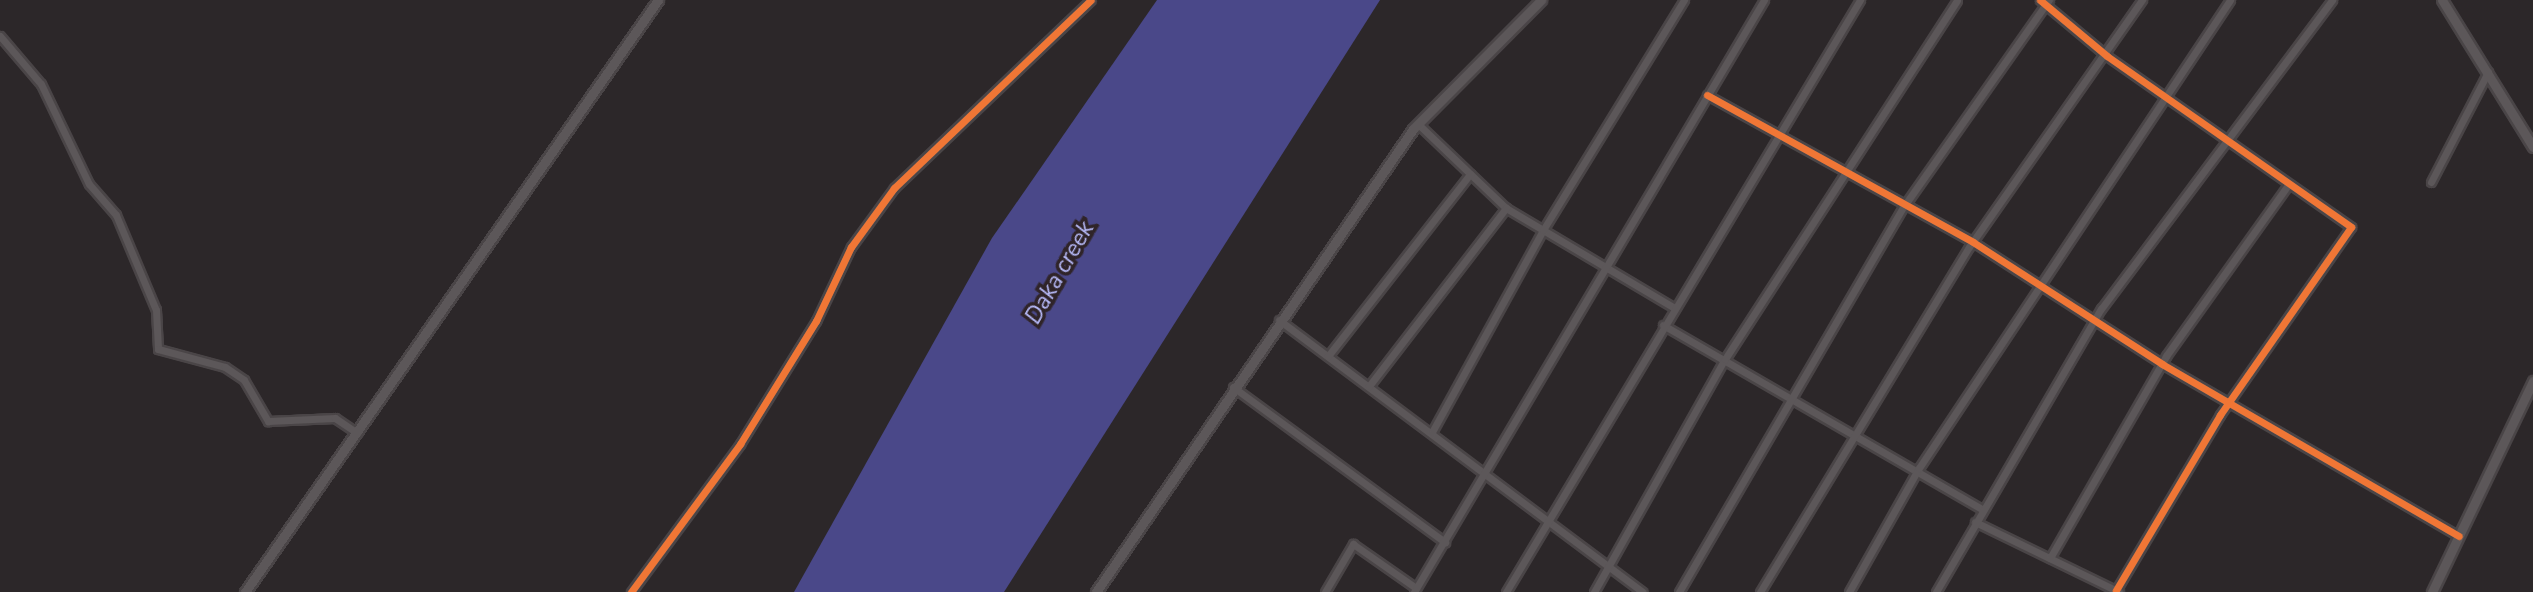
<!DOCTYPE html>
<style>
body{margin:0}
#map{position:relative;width:2533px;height:592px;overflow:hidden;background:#2c2729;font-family:"Nunito Sans",sans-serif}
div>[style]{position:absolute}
.water>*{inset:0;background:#4a4889}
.roads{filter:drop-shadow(2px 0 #4a4547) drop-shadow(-2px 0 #4a4547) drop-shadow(0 2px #4a4547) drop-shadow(0 -2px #4a4547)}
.minor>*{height:7px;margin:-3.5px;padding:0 3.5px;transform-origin:3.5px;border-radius:3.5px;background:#5c5759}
.tertiary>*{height:9px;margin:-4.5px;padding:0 4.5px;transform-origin:4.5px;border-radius:4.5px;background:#5c5759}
.cycleway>*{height:7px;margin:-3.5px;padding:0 3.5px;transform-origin:3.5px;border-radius:3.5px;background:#f07635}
span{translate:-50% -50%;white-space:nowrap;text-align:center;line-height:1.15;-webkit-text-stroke:7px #2f2429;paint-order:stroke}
.water-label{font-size:23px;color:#b6b9f7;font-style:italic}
</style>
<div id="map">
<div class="water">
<i style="clip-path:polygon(1157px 0,1380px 0,1004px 592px,794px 592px,992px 238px)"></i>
</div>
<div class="roads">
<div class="minor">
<i style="left:2040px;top:0;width:87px;rotate:39.9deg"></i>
<i style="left:2107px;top:56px;width:298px;rotate:35deg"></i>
<i style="left:2351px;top:227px;width:229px;rotate:124.9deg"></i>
<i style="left:2220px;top:415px;width:204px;rotate:120.7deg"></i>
<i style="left:0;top:36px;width:63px;rotate:49.5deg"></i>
<i style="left:41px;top:84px;width:111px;rotate:64.4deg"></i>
<i style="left:89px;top:184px;width:41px;rotate:48.9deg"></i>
<i style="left:116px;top:215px;width:103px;rotate:67.2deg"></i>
<i style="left:156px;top:310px;width:39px;rotate:87deg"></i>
<i style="left:158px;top:349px;width:69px;rotate:15deg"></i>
<i style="left:225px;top:367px;width:23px;rotate:34deg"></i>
<i style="left:244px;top:380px;width:48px;rotate:59.7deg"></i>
<i style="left:268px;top:421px;width:67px;rotate:-2.6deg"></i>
<i style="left:335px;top:418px;width:27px;rotate:34deg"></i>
<i style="left:1707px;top:95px;width:304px;rotate:28.9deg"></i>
<i style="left:1973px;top:242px;width:225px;rotate:32.8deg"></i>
<i style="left:2162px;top:364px;width:343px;rotate:30.1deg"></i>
<i style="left:1418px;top:124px;width:122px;rotate:43.7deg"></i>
<i style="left:1506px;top:208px;width:194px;rotate:30.7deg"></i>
<i style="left:2431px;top:182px;width:124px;rotate:-62.6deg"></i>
<i style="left:1279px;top:320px;width:454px;rotate:36.8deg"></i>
<i style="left:1663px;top:325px;width:368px;rotate:30deg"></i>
<i style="left:1328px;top:356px;width:231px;rotate:-52deg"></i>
<i style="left:1369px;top:386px;width:225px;rotate:-52.4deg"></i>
<i style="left:1233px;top:387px;width:263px;rotate:36.2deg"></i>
<i style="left:1432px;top:432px;width:230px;rotate:-61.2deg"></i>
<i style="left:1543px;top:230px;width:270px;rotate:-58.5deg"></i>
<i style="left:1975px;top:522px;width:160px;rotate:25.9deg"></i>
<i style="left:2050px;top:558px;width:233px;rotate:-60.1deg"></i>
<i style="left:2166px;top:356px;width:210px;rotate:-54.5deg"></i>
<i style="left:631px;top:592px;width:184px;rotate:-53.6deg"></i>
<i style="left:740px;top:444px;width:145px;rotate:-58.3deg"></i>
<i style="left:816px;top:321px;width:82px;rotate:-64.7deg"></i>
<i style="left:851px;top:247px;width:73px;rotate:-53.9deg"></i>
<i style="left:894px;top:188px;width:272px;rotate:-43.7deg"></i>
<i style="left:1325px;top:592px;width:56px;rotate:-59.7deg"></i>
<i style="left:1353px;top:544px;width:77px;rotate:34.9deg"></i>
<i style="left:1414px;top:592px;width:688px;rotate:-59.41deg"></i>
<i style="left:1506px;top:592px;width:690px;rotate:-59.12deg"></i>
<i style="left:1594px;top:592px;width:267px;rotate:-60.7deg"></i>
<i style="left:1725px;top:359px;width:427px;rotate:-57.1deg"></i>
<i style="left:1679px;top:592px;width:447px;rotate:-59.8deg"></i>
<i style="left:1904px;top:206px;width:252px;rotate:-54.9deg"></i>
<i style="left:1760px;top:592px;width:403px;rotate:-58.8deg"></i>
<i style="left:1969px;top:247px;width:302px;rotate:-55deg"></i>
<i style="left:1849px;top:592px;width:142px;rotate:-60.6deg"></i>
<i style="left:1919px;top:468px;width:562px;rotate:-56.39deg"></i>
<i style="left:1936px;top:592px;width:328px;rotate:-59.8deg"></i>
<i style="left:2101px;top:309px;width:386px;rotate:-53.2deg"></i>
</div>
<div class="tertiary">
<i style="left:2442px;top:0;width:173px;rotate:58.2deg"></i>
<i style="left:245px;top:592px;width:722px;rotate:-55.1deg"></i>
<i style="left:1096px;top:592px;width:561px;rotate:-55.6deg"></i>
<i style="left:1413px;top:129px;width:182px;rotate:-45.2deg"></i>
<i style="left:2432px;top:592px;width:234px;rotate:-64.4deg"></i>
</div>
</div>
<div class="cycleway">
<i style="left:2040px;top:0;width:87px;rotate:39.9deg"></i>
<i style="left:2107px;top:56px;width:298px;rotate:35deg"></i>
<i style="left:2351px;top:227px;width:229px;rotate:124.9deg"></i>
<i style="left:2220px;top:415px;width:204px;rotate:120.7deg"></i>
<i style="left:1707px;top:95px;width:304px;rotate:28.9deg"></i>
<i style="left:1973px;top:242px;width:225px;rotate:32.8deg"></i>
<i style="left:2162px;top:364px;width:343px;rotate:30.1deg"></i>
<i style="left:631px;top:592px;width:184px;rotate:-53.6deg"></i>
<i style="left:740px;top:444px;width:145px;rotate:-58.3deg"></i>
<i style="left:816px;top:321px;width:82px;rotate:-64.7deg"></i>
<i style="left:851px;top:247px;width:73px;rotate:-53.9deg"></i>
<i style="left:894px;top:188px;width:272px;rotate:-43.7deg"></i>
</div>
<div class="water-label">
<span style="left:1060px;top:273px;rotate:-60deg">Daka creek</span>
</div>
</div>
